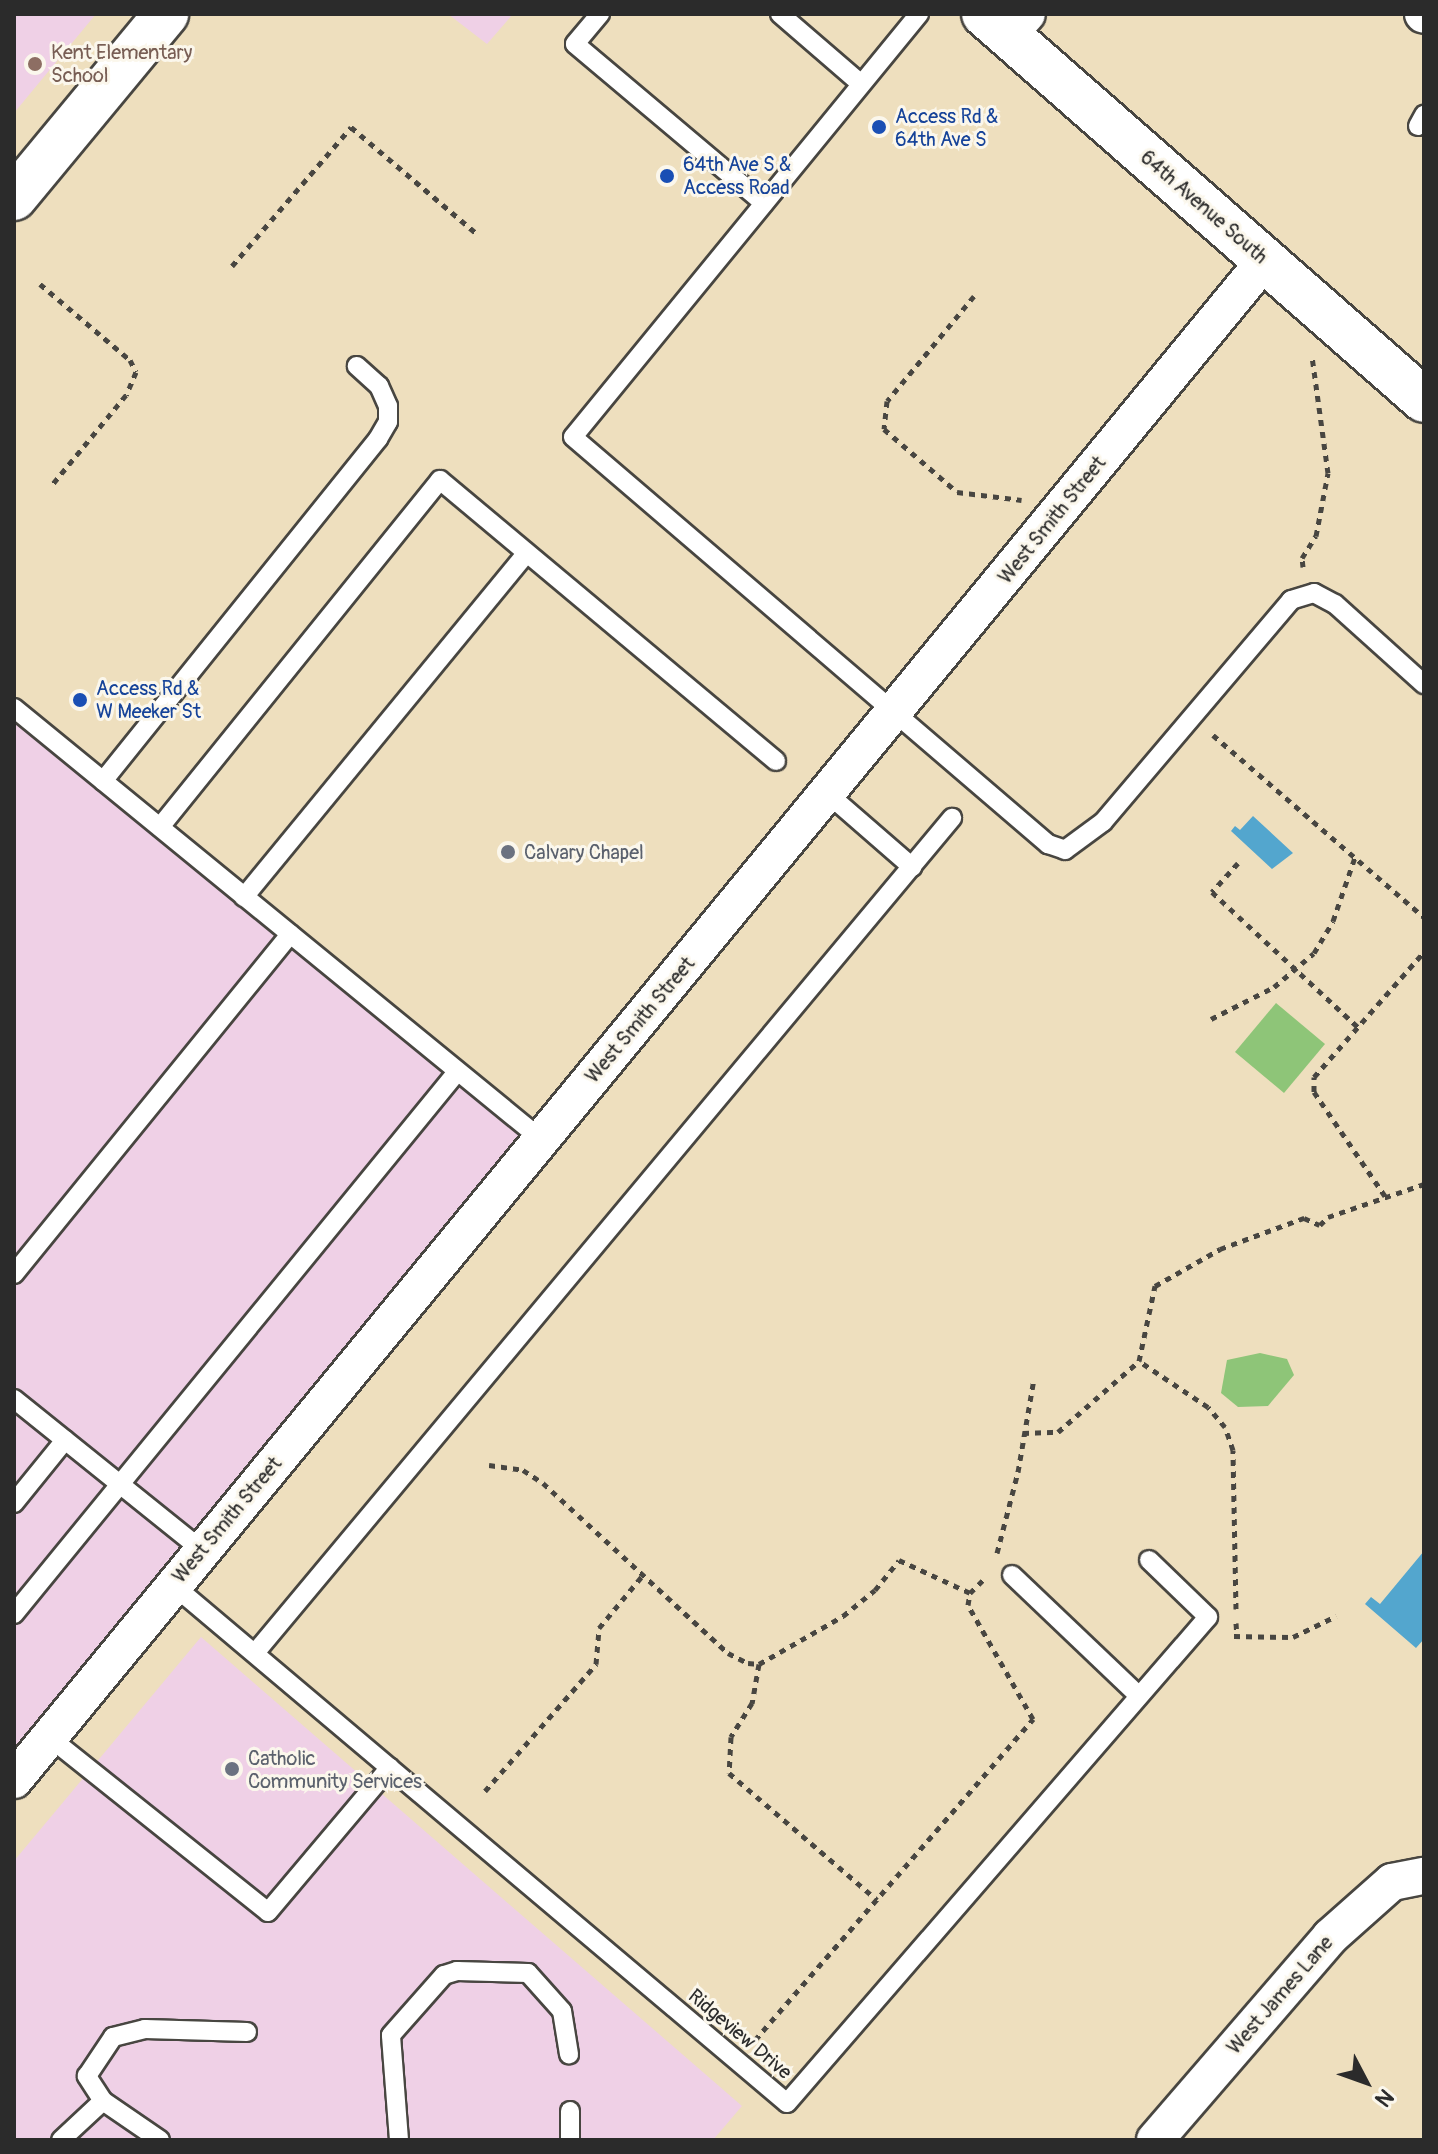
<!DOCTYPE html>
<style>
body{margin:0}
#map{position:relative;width:1438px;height:2154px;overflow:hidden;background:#eedfbe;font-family:Pangolin,sans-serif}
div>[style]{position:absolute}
.built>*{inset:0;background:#efd0e6}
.green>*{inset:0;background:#8ec578}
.water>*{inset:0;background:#53a6ce}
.path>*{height:5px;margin-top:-2.5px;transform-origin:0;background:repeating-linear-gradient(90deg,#484641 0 6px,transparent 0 12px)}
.roads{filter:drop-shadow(2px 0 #484641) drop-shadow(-2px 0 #484641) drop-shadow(0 2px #484641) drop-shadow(0 -2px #484641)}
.lane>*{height:18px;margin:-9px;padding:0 9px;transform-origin:9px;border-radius:9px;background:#fff}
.street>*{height:36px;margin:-18px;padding:0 18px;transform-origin:18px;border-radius:18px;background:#fff}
.secondary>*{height:44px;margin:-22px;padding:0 22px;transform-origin:22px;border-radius:22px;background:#fff}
.dots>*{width:22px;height:22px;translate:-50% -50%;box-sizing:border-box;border:4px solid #fbf7ec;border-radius:50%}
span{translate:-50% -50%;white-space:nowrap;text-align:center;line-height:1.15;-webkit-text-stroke:6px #fbf7ec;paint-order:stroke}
.education-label{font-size:20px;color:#785e54}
.left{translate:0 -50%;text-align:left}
.transit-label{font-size:20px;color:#164399}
.street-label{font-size:20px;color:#2b2b2b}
.worship-label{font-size:20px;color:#5b616d}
.frame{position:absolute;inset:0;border:16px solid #2b2b2b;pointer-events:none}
.north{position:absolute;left:1326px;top:2042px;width:80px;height:80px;-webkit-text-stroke:6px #fbf7ec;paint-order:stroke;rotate:131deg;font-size:22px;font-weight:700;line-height:32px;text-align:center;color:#2b2b2b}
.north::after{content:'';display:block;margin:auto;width:28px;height:36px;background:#2b2b2b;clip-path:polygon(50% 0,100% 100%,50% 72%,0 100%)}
</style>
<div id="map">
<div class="built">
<i style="clip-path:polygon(14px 14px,96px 14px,14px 113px)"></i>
<i style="clip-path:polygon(448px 14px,513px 14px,487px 44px)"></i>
<i style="clip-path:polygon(14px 708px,541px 1139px,14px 1780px)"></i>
<i style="clip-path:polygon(201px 1637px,742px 2106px,713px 2140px,14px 2140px,14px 1861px)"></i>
</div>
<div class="green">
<i style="clip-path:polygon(1276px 1003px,1325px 1044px,1284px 1093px,1235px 1052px)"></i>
<i style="clip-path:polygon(1260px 1353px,1287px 1359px,1294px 1375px,1268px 1406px,1238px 1407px,1221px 1393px,1227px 1360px)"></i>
</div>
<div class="water">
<i style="clip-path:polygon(1253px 816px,1293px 853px,1272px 869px,1231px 831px,1235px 826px,1240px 830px)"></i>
<i style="clip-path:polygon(1424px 1551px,1424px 1639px,1416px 1648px,1365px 1604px,1371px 1597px,1380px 1604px)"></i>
</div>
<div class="path">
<i style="left:232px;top:266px;width:183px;rotate:-49.4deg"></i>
<i style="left:351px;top:127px;width:165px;rotate:40.3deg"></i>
<i style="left:40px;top:284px;width:118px;rotate:40.2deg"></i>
<i style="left:130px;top:360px;width:13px;rotate:63deg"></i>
<i style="left:136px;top:372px;width:25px;rotate:113deg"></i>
<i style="left:126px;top:395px;width:118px;rotate:129.5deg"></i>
<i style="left:974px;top:296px;width:136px;rotate:129.6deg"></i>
<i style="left:887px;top:401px;width:28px;rotate:96deg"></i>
<i style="left:884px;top:429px;width:96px;rotate:40.8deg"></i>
<i style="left:957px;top:492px;width:65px;rotate:7deg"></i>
<i style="left:1303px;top:567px;width:9px;rotate:-96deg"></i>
<i style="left:1302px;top:558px;width:26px;rotate:-58deg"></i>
<i style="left:1316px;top:536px;width:64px;rotate:-79.2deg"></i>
<i style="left:1328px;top:473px;width:118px;rotate:-97.8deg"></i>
<i style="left:1213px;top:735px;width:279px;rotate:40.8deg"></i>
<i style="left:1238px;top:863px;width:39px;rotate:132deg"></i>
<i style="left:1212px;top:892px;width:199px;rotate:42.8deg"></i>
<i style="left:1211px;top:1019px;width:71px;rotate:-26.9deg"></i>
<i style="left:1274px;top:987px;width:52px;rotate:-40.4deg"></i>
<i style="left:1314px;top:953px;width:37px;rotate:-59deg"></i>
<i style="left:1333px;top:921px;width:68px;rotate:-71deg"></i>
<i style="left:1385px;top:1196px;width:126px;rotate:-124.3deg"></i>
<i style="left:1314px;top:1092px;width:15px;rotate:-90deg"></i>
<i style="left:1314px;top:1077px;width:167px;rotate:-48.7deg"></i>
<i style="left:1023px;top:1433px;width:35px;rotate:-2deg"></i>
<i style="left:1058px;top:1432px;width:108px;rotate:-41.2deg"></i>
<i style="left:489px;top:1465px;width:34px;rotate:8deg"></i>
<i style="left:523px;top:1470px;width:24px;rotate:33deg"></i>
<i style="left:543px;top:1483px;width:251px;rotate:42.6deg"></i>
<i style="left:728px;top:1653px;width:22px;rotate:27deg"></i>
<i style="left:748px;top:1663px;width:11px;rotate:5deg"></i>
<i style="left:759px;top:1664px;width:97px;rotate:-29.7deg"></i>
<i style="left:843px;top:1616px;width:41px;rotate:-39.1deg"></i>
<i style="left:875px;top:1590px;width:38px;rotate:-51deg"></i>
<i style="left:899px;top:1560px;width:78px;rotate:24.9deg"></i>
<i style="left:970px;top:1593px;width:23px;rotate:-45deg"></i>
<i style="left:997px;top:1553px;width:84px;rotate:-75.5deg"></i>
<i style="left:1018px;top:1472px;width:95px;rotate:-80.3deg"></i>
<i style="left:1236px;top:1609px;width:159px;rotate:-91.1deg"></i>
<i style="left:1233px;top:1450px;width:24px;rotate:-109deg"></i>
<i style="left:1225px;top:1427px;width:26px;rotate:-130deg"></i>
<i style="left:1208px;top:1407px;width:83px;rotate:-146.3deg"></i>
<i style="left:1139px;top:1361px;width:77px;rotate:-78deg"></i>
<i style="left:1155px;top:1286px;width:75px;rotate:-29.6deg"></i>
<i style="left:1220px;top:1249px;width:90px;rotate:-20.3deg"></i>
<i style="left:1304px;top:1218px;width:17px;rotate:24deg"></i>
<i style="left:1320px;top:1225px;width:11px;rotate:-45deg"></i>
<i style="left:1328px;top:1217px;width:102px;rotate:-19deg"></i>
<i style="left:1236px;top:1623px;width:15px;rotate:86deg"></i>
<i style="left:1234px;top:1636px;width:59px;rotate:1deg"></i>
<i style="left:1293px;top:1637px;width:48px;rotate:-26deg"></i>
<i style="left:759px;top:1664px;width:40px;rotate:100deg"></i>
<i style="left:752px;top:1703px;width:40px;rotate:122deg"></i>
<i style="left:731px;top:1737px;width:36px;rotate:93deg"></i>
<i style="left:729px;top:1773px;width:195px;rotate:40.6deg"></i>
<i style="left:485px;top:1791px;width:169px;rotate:-48.8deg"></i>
<i style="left:596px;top:1664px;width:36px;rotate:-85deg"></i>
<i style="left:599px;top:1628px;width:69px;rotate:-50.3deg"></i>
<i style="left:755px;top:2040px;width:425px;rotate:-49.1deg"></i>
<i style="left:1033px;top:1719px;width:131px;rotate:-119.7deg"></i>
<i style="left:968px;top:1605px;width:12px;rotate:-81deg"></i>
</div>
<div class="roads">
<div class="lane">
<i style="left:600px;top:14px;width:39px;rotate:130deg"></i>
<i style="left:575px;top:44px;width:247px;rotate:40.1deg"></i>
<i style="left:780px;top:14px;width:107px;rotate:40.8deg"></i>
<i style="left:919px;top:14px;width:546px;rotate:129.28deg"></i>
<i style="left:573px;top:437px;width:626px;rotate:40.59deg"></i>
<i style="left:1048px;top:844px;width:18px;rotate:19deg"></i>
<i style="left:1065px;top:850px;width:47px;rotate:-36.4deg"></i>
<i style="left:1103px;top:822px;width:291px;rotate:-49.7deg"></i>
<i style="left:1291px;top:600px;width:24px;rotate:-17deg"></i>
<i style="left:1314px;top:593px;width:24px;rotate:28deg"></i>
<i style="left:1335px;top:604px;width:120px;rotate:42deg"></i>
<i style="left:1418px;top:126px;width:13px;rotate:-61deg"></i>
<i style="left:14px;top:708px;width:681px;rotate:39.28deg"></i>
<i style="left:103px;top:781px;width:439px;rotate:-51.2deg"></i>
<i style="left:378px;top:439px;width:20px;rotate:-60deg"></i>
<i style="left:388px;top:422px;width:16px;rotate:-90deg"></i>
<i style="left:388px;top:406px;width:22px;rotate:-114deg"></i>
<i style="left:379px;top:386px;width:30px;rotate:-138deg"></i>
<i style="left:827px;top:793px;width:113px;rotate:41deg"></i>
<i style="left:160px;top:827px;width:446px;rotate:-51.1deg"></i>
<i style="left:440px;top:480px;width:438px;rotate:39.9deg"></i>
<i style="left:244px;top:897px;width:445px;rotate:-50.6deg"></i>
<i style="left:14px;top:1274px;width:438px;rotate:-50.9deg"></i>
<i style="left:14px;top:1399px;width:241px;rotate:38.8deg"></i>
<i style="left:14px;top:1503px;width:81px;rotate:-51deg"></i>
<i style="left:1012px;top:1575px;width:175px;rotate:43.6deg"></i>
<i style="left:173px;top:1585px;width:803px;rotate:40.15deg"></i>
<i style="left:787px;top:2103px;width:643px;rotate:-49.1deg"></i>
<i style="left:1208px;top:1617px;width:82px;rotate:-136deg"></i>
<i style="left:14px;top:1614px;width:700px;rotate:-50.74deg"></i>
<i style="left:255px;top:1653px;width:1088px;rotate:-50.15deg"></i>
<i style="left:49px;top:1737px;width:280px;rotate:38.6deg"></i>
<i style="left:268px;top:1912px;width:189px;rotate:-49.9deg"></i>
<i style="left:103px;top:2101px;width:30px;rotate:-123deg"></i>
<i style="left:87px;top:2076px;width:47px;rotate:-56.3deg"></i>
<i style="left:113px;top:2037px;width:33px;rotate:-14deg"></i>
<i style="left:145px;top:2029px;width:102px;rotate:1.7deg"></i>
<i style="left:570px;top:2111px;width:29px;rotate:90deg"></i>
<i style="left:61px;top:2140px;width:57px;rotate:-42.9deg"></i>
<i style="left:103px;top:2101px;width:69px;rotate:34.4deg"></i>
<i style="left:399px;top:2140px;width:105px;rotate:-94.4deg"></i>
<i style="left:391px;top:2035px;width:80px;rotate:-48.5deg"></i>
<i style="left:444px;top:1975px;width:14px;rotate:-17deg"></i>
<i style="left:457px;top:1971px;width:71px;rotate:1.6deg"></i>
<i style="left:528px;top:1973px;width:51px;rotate:48.2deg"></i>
<i style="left:562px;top:2011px;width:44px;rotate:80.8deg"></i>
</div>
<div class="street">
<i style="left:1423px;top:14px;width:1px;rotate:45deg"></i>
<i style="left:1008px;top:35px;width:28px;rotate:-48deg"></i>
<i style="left:14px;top:1780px;width:1969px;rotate:-50.54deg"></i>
<i style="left:1155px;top:2140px;width:268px;rotate:-49.2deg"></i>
<i style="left:1330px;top:1937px;width:83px;rotate:-41.6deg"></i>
<i style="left:1392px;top:1882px;width:33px;rotate:-11deg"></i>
</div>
<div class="secondary">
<i style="left:984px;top:14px;width:585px;rotate:41.26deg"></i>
<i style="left:14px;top:198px;width:239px;rotate:-50.4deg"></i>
</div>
</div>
<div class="dots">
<i style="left:35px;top:64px;background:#8d6e63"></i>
<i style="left:879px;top:127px;background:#1a4fb4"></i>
<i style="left:667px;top:176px;background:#1a4fb4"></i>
<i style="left:80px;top:700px;background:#1a4fb4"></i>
<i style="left:508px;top:852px;background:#6b7280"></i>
<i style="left:232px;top:1769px;background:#6b7280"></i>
</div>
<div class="education-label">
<span class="left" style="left:51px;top:64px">Kent Elementary<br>School</span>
</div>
<div class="transit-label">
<span class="left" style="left:895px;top:128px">Access Rd &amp;<br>64th Ave S</span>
<span class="left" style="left:683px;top:176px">64th Ave S &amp;<br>Access Road</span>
<span class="left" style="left:96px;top:700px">Access Rd &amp;<br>W Meeker St</span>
</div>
<div class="street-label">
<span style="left:1204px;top:207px;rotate:41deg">64th Avenue South</span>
<span style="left:1052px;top:520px;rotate:-51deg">West Smith Street</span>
<span style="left:640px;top:1020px;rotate:-50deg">West Smith Street</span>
<span style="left:227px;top:1520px;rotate:-50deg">West Smith Street</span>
<span style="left:1280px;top:1995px;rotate:-49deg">West James Lane</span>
<span style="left:740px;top:2034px;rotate:40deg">Ridgeview Drive</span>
</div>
<div class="worship-label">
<span class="left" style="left:524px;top:852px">Calvary Chapel</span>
<span class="left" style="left:248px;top:1770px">Catholic<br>Community Services</span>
</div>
<div class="frame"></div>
<div class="north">N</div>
</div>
